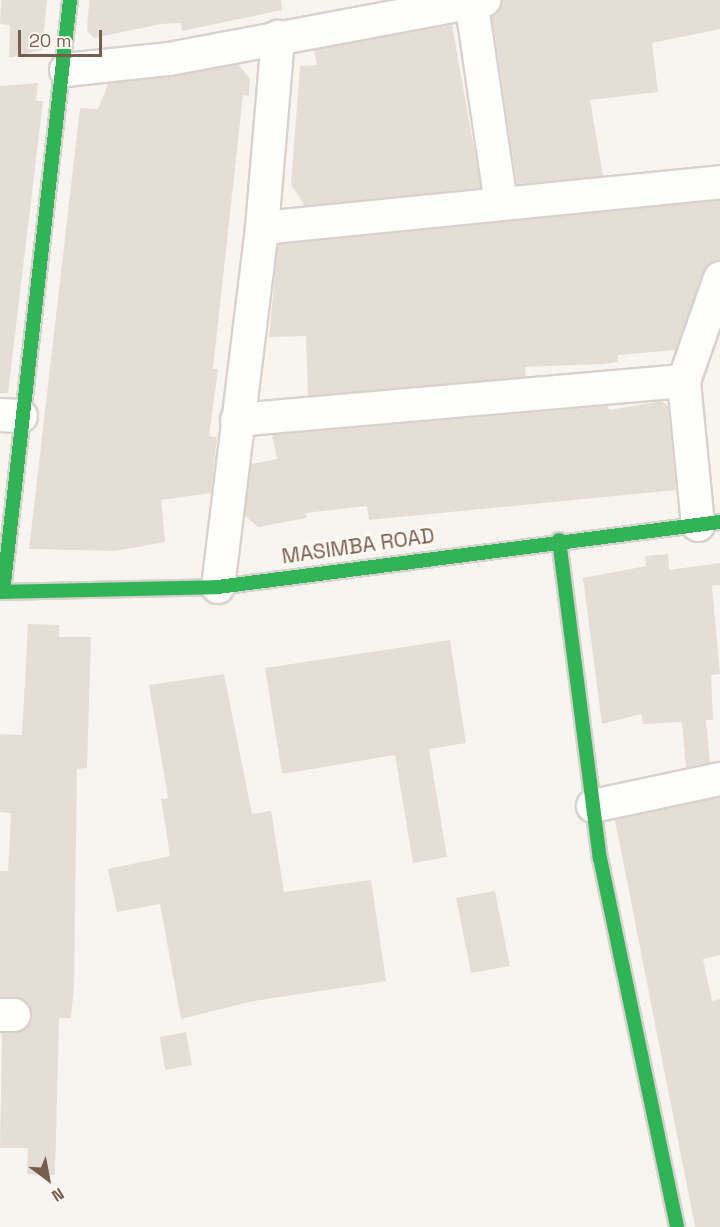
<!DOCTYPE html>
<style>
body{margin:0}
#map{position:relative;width:720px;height:1227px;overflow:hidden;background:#f8f5f0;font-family:"Space Grotesk",sans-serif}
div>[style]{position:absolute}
.building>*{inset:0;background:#e5ded7}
.roads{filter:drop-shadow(2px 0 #d8d2ce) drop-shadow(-2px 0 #d8d2ce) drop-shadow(0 2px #d8d2ce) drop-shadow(0 -2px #d8d2ce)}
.street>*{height:32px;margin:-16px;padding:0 16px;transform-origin:16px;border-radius:16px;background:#fefefd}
.fast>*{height:14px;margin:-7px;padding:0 7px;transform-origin:7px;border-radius:7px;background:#30b455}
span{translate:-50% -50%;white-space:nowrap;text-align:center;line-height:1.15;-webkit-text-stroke:4.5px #fffaf3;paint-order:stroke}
.street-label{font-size:21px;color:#785d4f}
.north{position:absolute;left:18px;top:1149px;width:60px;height:60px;-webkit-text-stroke:4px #fffaf3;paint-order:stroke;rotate:148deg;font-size:16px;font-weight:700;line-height:24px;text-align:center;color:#785d4f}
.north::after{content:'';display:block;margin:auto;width:21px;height:27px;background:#785d4f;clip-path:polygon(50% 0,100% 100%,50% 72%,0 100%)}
.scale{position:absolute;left:18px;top:30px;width:84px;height:27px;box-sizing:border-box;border:3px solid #785d4f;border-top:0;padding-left:8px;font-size:18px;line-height:21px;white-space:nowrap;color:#785d4f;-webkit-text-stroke:4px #fffaf3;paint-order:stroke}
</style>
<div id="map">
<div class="building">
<i style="clip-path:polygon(1px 0,47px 0,42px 50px,9px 58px,10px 25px,0 24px)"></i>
<i style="clip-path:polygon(89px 0,281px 0,282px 10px,182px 31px,181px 23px,161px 24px,94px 38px,87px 31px)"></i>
<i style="clip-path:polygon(720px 0,720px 29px,652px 43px,658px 92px,590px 100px,603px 176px,517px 184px,492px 16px,503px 0)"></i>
<i style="clip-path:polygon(452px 25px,481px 188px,305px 206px,291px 184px,300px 66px,317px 65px,314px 50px)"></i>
<i style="clip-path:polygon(238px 64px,250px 79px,249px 96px,243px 95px,213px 369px,218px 369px,209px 436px,217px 437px,211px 493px,161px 500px,165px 542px,115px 551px,29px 549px,80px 108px,98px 109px,108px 84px)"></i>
<i style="clip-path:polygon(38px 83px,36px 101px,43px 101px,8px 393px,0 393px,0 86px)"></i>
<i style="clip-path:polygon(720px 200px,720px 260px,703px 272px,676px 350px,618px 355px,618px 362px,604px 364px,525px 367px,526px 377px,308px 396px,306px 336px,269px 337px,278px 244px)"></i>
<i style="clip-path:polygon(662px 401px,668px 406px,676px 490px,369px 520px,367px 506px,306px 513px,307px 518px,258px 527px,245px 516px,251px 464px,277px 459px,272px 435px,608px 406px,609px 410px)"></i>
<i style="clip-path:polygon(668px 554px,669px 570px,720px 563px,720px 585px,712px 586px,720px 674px,711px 675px,713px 720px,706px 720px,710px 763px,686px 768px,682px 722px,643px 724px,642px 714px,602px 724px,583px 578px,646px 566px,645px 556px)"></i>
<i style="clip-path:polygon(28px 624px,59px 625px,59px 637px,91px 637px,87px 768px,77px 769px,74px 986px,71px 1018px,59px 1018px,55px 1175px,27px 1174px,28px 1148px,0 1148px,2px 1033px,23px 1030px,32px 1016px,22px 999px,0 997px,0 871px,8px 871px,11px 813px,0 812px,0 734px,22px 735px)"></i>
<i style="clip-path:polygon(450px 640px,466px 743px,429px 749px,447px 857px,413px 863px,395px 755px,282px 774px,265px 668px)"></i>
<i style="clip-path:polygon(224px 674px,252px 814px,271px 811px,284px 892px,371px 880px,386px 981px,254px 1001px,181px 1019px,160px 904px,117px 912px,108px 869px,170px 856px,161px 799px,168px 798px,149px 685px)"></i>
<i style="clip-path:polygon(720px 797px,720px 955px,703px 959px,712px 1001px,720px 999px,720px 1227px,695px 1227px,615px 820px)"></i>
<i style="clip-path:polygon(495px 891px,510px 966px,471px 973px,456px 898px)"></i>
<i style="clip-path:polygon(186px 1032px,192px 1065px,165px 1070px,160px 1037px)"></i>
</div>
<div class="roads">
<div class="street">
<i style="left:471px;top:0;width:204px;rotate:81.6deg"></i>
<i style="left:66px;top:70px;width:104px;rotate:-6.1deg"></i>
<i style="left:169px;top:59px;width:321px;rotate:-10.6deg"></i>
<i style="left:262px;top:228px;width:460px;rotate:-5.7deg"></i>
<i style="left:0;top:415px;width:21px;rotate:3deg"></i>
<i style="left:237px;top:420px;width:449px;rotate:-5deg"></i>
<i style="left:698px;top:525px;width:145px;rotate:-95.6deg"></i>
<i style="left:684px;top:381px;width:109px;rotate:-70.7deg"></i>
<i style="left:218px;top:587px;width:362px;rotate:-83deg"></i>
<i style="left:262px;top:228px;width:192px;rotate:-85.2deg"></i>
<i style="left:593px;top:806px;width:130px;rotate:-12deg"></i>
<i style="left:0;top:1015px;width:14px"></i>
</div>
<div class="fast">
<i style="left:559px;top:540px;width:321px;rotate:82.7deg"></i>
<i style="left:600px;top:858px;width:377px;rotate:78.2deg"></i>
<i style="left:0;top:592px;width:218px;rotate:-1.3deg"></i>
<i style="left:218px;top:587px;width:506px;rotate:-7.38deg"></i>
<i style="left:3px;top:592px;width:596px;rotate:-83.54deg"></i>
</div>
</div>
<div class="street-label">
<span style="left:358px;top:546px;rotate:-8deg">MASIMBA ROAD</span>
</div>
<div class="north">N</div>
<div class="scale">20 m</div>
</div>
